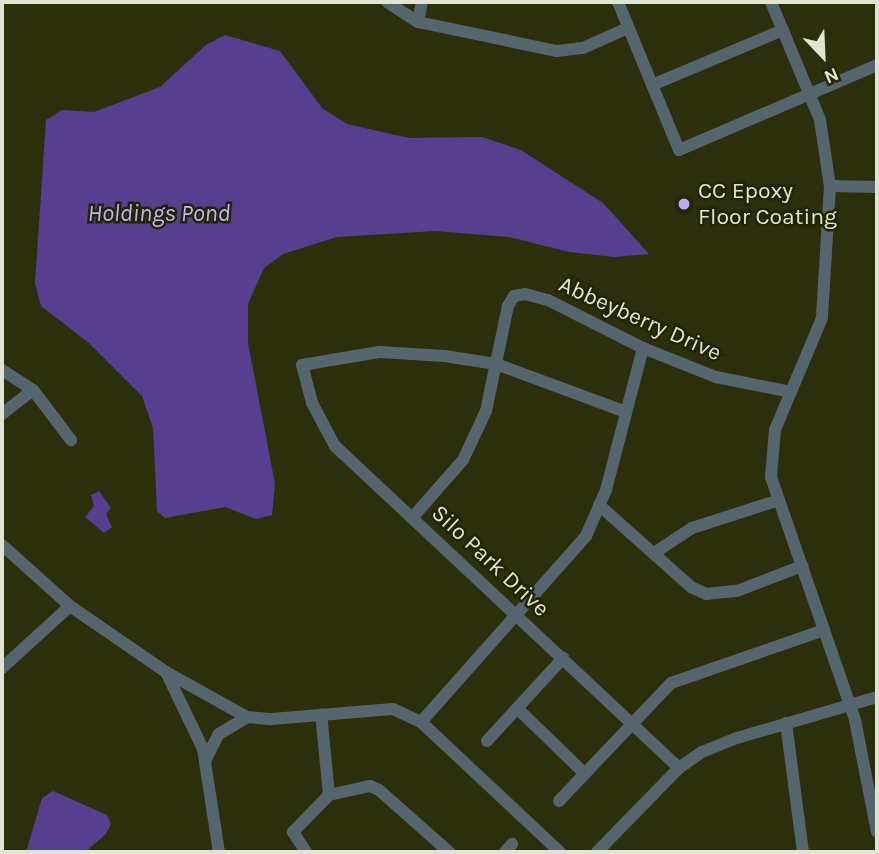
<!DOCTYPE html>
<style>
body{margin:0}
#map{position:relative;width:879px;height:854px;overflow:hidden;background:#2c2f0c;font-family:Karla,sans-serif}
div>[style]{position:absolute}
.water>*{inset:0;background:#563f8e}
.street>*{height:12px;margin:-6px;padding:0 6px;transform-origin:6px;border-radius:6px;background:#55656e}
.dots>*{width:19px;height:19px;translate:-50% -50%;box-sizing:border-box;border:4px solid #222503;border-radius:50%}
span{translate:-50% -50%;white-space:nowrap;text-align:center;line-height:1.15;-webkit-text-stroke:5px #222503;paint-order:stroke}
.poi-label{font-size:23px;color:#e1e4d0}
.left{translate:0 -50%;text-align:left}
.street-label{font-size:23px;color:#e1e4d0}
.water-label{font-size:24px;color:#c2b4f6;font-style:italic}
.frame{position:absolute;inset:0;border:4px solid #e1e4d0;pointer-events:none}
.north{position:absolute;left:788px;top:21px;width:70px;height:70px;-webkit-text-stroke:5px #222503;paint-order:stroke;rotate:157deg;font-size:19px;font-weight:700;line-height:28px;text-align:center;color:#e1e4d0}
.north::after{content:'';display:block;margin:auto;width:24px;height:32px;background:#e1e4d0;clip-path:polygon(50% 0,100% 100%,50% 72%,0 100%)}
</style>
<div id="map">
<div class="water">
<i style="clip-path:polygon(225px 35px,280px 51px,322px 108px,347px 124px,409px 138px,482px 137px,521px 150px,603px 203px,649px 254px,614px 257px,569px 252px,509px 237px,435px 231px,337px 237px,283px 254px,264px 268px,248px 304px,248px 343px,275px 484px,272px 515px,256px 519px,225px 507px,165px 518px,157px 511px,153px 428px,142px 396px,89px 343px,41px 306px,35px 283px,46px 120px,62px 110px,94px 112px,160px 87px,206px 45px)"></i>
<i style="clip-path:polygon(99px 491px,111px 508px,106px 514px,112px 527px,104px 533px,85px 517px,94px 506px,91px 495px)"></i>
<i style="clip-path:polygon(53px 791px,107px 815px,111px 824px,106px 834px,85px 852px,26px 852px,42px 798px)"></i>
</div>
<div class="street">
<i style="left:387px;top:2px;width:37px;rotate:33deg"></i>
<i style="left:418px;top:22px;width:142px;rotate:11.8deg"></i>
<i style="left:557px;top:51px;width:26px;rotate:-7deg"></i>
<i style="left:583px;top:48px;width:49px;rotate:-24deg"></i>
<i style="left:618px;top:2px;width:160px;rotate:67.6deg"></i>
<i style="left:679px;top:150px;width:215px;rotate:-23.2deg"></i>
<i style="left:771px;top:2px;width:128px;rotate:67.4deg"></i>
<i style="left:820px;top:120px;width:67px;rotate:81.4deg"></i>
<i style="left:830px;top:186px;width:132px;rotate:93.5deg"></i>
<i style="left:822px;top:318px;width:121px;rotate:112.8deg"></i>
<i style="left:775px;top:430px;width:47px;rotate:94.9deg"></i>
<i style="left:771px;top:477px;width:257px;rotate:70.9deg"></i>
<i style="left:855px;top:720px;width:114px;rotate:78.9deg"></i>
<i style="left:418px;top:22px;width:20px;rotate:-79deg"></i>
<i style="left:652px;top:85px;width:142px;rotate:-22.8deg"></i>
<i style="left:830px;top:186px;width:47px;rotate:1.2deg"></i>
<i style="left:2px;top:370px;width:37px;rotate:33deg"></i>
<i style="left:33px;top:390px;width:63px;rotate:52.8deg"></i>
<i style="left:626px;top:412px;width:139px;rotate:-159.7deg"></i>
<i style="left:496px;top:364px;width:52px;rotate:-171.1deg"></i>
<i style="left:445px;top:356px;width:66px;rotate:-176.5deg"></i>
<i style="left:379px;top:352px;width:78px;rotate:170.4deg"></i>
<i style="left:302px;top:365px;width:39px;rotate:75deg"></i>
<i style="left:312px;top:403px;width:49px;rotate:61.9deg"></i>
<i style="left:335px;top:446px;width:471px;rotate:43.1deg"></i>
<i style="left:2px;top:414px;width:39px;rotate:-38deg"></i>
<i style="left:599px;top:505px;width:123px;rotate:41.7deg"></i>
<i style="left:691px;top:587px;width:17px;rotate:25deg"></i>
<i style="left:706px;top:594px;width:31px;rotate:-6deg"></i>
<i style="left:737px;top:591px;width:70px;rotate:-21deg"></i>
<i style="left:412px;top:518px;width:77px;rotate:-48.7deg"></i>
<i style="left:463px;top:460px;width:54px;rotate:-64.9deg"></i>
<i style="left:486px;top:411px;width:107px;rotate:-78.2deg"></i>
<i style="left:508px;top:306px;width:12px;rotate:-59deg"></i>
<i style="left:514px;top:296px;width:11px;rotate:-10deg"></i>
<i style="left:525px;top:294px;width:24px;rotate:15deg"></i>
<i style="left:548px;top:300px;width:106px;rotate:26.8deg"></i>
<i style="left:643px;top:348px;width:79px;rotate:21.7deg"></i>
<i style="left:716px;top:377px;width:76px;rotate:11.3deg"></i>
<i style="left:2px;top:545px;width:91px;rotate:41.9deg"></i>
<i style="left:70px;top:606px;width:116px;rotate:34.5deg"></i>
<i style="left:166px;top:672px;width:93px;rotate:29.1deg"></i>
<i style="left:247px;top:717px;width:25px;rotate:5deg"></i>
<i style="left:272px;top:719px;width:121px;rotate:-4.7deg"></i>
<i style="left:393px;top:709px;width:31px;rotate:25deg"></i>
<i style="left:421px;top:722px;width:190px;rotate:43.1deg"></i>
<i style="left:654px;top:553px;width:45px;rotate:-33.3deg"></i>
<i style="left:692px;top:528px;width:91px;rotate:-17.8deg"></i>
<i style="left:2px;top:668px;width:92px;rotate:-42.4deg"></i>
<i style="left:166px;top:672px;width:85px;rotate:64.3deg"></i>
<i style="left:203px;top:749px;width:104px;rotate:81.2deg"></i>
<i style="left:518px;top:709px;width:93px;rotate:44.1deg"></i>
<i style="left:421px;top:722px;width:249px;rotate:-48.4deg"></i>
<i style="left:586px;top:536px;width:50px;rotate:-66.5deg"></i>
<i style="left:606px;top:490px;width:147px;rotate:-75.4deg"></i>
<i style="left:786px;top:723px;width:130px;rotate:82.5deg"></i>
<i style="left:487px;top:741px;width:113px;rotate:-47.5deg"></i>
<i style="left:205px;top:761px;width:30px;rotate:-63deg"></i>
<i style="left:219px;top:734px;width:33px;rotate:-31deg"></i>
<i style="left:329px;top:795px;width:42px;rotate:-12.4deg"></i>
<i style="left:370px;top:786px;width:10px;rotate:24deg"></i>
<i style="left:379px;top:790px;width:94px;rotate:41.5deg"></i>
<i style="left:559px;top:801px;width:163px;rotate:-46.5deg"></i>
<i style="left:671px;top:683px;width:162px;rotate:-19.1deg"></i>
<i style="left:306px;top:852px;width:24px;rotate:-123deg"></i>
<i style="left:293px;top:832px;width:52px;rotate:-45.8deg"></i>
<i style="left:329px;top:795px;width:81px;rotate:-95.6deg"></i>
<i style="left:505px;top:852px;width:11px;rotate:-49deg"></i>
<i style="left:597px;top:852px;width:117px;rotate:-45.7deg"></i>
<i style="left:679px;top:768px;width:28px;rotate:-35deg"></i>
<i style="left:702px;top:752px;width:38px;rotate:-22deg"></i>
<i style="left:737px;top:738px;width:146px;rotate:-16.3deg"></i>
</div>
<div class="dots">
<i style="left:684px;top:204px;background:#bbaaf6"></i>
</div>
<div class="poi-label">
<span class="left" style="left:698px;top:204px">CC Epoxy<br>Floor Coating</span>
</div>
<div class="street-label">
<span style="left:640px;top:319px;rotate:24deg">Abbeyberry Drive</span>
<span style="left:490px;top:561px;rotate:43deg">Silo Park Drive</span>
</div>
<div class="water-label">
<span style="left:159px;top:214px">Holdings Pond</span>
</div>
<div class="frame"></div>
<div class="north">N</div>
</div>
